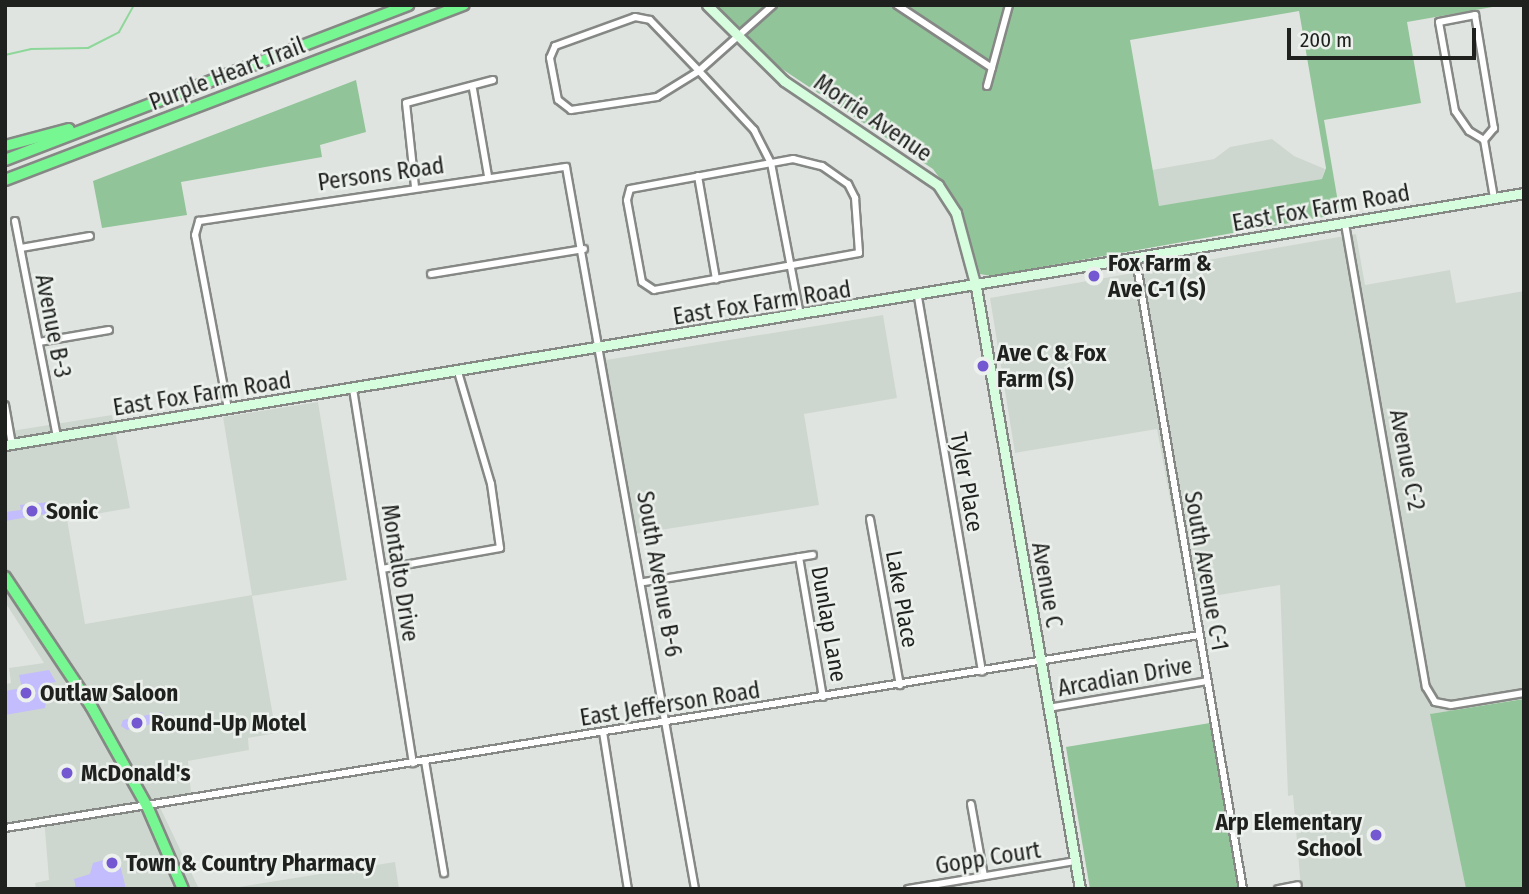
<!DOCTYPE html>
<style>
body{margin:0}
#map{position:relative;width:1529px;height:894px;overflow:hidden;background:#e0e4e0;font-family:"Fira Sans Condensed",sans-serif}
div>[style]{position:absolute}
.built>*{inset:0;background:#ced7cf}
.green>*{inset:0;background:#91c498}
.stream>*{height:2px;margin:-1px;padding:0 1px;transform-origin:1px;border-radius:1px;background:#8ed79a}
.building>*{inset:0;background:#c3bcfd}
.roads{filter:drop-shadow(2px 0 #858885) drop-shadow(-2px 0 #858885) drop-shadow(0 2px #858885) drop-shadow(0 -2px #858885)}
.street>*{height:6px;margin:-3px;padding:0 3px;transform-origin:3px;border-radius:3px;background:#fff}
.secondary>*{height:9px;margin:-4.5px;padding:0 4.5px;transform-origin:4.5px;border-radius:4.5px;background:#d6fdde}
.highway>*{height:10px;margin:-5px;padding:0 5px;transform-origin:5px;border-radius:5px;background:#77f791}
.dots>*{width:19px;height:19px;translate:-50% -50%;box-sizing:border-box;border:4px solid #edf1ed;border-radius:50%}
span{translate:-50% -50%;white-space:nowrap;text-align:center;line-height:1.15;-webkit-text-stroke:5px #edf1ed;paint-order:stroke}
.street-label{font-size:23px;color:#1f211f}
.poi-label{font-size:23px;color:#1f211f;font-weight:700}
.left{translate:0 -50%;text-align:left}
.right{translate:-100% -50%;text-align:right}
.frame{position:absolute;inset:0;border:7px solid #1f211f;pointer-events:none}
.scale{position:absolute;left:1287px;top:28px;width:189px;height:32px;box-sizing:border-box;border:4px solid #1f211f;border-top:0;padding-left:9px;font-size:21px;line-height:24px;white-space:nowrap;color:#1f211f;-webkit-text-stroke:5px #edf1ed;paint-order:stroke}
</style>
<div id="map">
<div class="built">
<i style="clip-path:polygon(1272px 139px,1294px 156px,1325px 169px,1322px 179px,1159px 207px,1152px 170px,1214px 159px,1230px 147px)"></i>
<i style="clip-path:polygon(1356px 234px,1365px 285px,1450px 270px,1456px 303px,1524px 291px,1524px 699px,1431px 714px,1466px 889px,1301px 889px,1293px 795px,1288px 796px,1280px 585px,1189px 600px,1157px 429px,1015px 453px,990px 298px)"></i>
<i style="clip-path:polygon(883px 315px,897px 398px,804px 414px,819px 505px,628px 535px,600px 361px)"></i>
<i style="clip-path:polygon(318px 402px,347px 580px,252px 596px,276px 733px,248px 738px,249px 750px,188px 761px,191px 793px,156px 799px,199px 889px,36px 889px,35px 883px,49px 880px,44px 818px,5px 824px,5px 684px,11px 683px,9px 668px,44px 663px,5px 602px,5px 432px,112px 415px,130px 508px,67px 519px,85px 624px,252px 595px,223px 417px)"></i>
<i style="clip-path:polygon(395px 862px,399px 889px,226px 889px)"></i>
</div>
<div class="green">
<i style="clip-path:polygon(evenodd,715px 5px,1504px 5px,1407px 22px,1421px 103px,1324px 120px,1340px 214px,991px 276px,980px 274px,960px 206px,933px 169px,776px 65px,715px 5px,1299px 11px,1326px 168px,1322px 179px,1159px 206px,1130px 40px,1299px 11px)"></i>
<i style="clip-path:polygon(356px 80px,366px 132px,320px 145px,322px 157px,181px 182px,187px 215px,102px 228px,93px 181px)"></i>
<i style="clip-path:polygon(1524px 699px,1524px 889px,1466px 889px,1430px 714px)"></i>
<i style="clip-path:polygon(1210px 723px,1238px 889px,1090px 889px,1066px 747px)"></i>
</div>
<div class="stream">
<i style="left:5px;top:55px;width:27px;rotate:-13deg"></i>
<i style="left:31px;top:49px;width:57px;rotate:-1deg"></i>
<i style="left:88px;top:48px;width:35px;rotate:-27deg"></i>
<i style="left:119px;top:32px;width:31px;rotate:-61deg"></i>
</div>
<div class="building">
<i style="clip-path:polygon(50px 502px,52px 513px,5px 521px,5px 512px,21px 510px,20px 505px)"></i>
<i style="clip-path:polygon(49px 670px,56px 682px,49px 683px,45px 708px,5px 715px,5px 691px,22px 688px,19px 675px)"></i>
<i style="clip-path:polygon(162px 712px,163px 721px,127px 730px,121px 726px,123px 720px)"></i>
<i style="clip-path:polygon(118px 856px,126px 889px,76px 889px,74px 879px,90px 874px,93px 863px)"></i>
</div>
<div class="roads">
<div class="street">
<i style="left:773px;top:5px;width:99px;rotate:138.3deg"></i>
<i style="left:699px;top:71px;width:49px;rotate:148.2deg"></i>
<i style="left:657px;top:97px;width:87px;rotate:171.4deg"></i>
<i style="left:571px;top:110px;width:16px;rotate:-142deg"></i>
<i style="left:558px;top:100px;width:43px;rotate:-100.8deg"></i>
<i style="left:550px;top:58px;width:13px;rotate:-67deg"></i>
<i style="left:555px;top:46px;width:85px;rotate:-19.9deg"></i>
<i style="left:635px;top:17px;width:15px;rotate:11deg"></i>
<i style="left:650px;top:20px;width:71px;rotate:46.1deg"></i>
<i style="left:699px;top:71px;width:81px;rotate:47deg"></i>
<i style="left:754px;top:130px;width:37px;rotate:63deg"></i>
<i style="left:771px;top:163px;width:155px;rotate:79.2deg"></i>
<i style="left:897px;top:5px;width:114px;rotate:33.6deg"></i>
<i style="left:987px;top:86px;width:84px;rotate:-74.8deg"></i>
<i style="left:473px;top:89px;width:88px;rotate:80.2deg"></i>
<i style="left:1484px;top:140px;width:17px;rotate:-149deg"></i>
<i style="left:1469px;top:131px;width:24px;rotate:-125deg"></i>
<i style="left:1455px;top:111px;width:90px;rotate:-100.2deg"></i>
<i style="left:1439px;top:22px;width:37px;rotate:-11deg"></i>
<i style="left:1475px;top:15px;width:115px;rotate:80.5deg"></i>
<i style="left:1494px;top:128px;width:16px;rotate:130deg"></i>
<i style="left:1484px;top:140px;width:59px;rotate:80.2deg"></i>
<i style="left:793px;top:159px;width:30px;rotate:14deg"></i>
<i style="left:822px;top:166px;width:32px;rotate:35deg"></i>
<i style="left:848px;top:184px;width:16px;rotate:63deg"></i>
<i style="left:855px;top:198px;width:55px;rotate:85.8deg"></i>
<i style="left:859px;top:253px;width:208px;rotate:169.8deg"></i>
<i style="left:654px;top:290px;width:14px;rotate:-146deg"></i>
<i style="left:642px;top:282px;width:83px;rotate:-100.4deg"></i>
<i style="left:627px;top:200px;width:11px;rotate:-75deg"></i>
<i style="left:630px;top:189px;width:166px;rotate:-10.4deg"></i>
<i style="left:698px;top:176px;width:105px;rotate:80.1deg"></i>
<i style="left:415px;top:187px;width:84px;rotate:-96.1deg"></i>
<i style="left:406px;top:103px;width:90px;rotate:-14.8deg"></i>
<i style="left:15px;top:221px;width:221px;rotate:79deg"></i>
<i style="left:1345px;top:224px;width:470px;rotate:80.1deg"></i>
<i style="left:1426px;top:687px;width:17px;rotate:59deg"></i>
<i style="left:1435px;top:702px;width:16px;rotate:11deg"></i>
<i style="left:1451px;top:705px;width:74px;rotate:-9.3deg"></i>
<i style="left:21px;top:248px;width:70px;rotate:-9.9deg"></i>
<i style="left:1136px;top:260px;width:638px;rotate:80.35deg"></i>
<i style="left:431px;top:274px;width:155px;rotate:-9.3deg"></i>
<i style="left:918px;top:297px;width:380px;rotate:80.3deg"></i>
<i style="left:39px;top:342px;width:71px;rotate:-9.7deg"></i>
<i style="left:353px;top:389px;width:379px;rotate:80.9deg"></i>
<i style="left:5px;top:405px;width:40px;rotate:80deg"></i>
<i style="left:228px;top:409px;width:177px;rotate:-100.7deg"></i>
<i style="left:195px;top:235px;width:15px;rotate:-74deg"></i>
<i style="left:199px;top:221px;width:371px;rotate:-8.4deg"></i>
<i style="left:566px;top:167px;width:733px;rotate:79.87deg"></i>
<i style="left:870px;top:519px;width:169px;rotate:79.8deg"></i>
<i style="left:799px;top:557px;width:142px;rotate:80.3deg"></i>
<i style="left:382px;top:569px;width:120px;rotate:-10.1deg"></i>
<i style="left:500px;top:548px;width:65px;rotate:-98deg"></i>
<i style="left:491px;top:484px;width:117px;rotate:-106.4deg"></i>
<i style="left:644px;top:582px;width:171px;rotate:-9.1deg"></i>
<i style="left:1048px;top:708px;width:161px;rotate:-9.6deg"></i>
<i style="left:603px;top:732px;width:159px;rotate:81deg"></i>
<i style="left:425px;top:761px;width:114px;rotate:80.4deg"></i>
<i style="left:971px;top:804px;width:73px;rotate:79.8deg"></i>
<i style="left:5px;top:828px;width:1209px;rotate:-9.18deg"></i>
<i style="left:908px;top:889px;width:169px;rotate:-9.5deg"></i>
<i style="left:1278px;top:889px;width:20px;rotate:-11deg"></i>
</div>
<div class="secondary">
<i style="left:707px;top:5px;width:108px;rotate:44.6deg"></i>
<i style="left:784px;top:81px;width:186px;rotate:34deg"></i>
<i style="left:938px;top:185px;width:33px;rotate:57deg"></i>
<i style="left:956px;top:213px;width:77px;rotate:74.9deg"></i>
<i style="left:976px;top:287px;width:611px;rotate:80.2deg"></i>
<i style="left:5px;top:445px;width:1540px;rotate:-9.42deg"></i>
</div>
<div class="highway">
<i style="left:5px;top:146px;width:66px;rotate:-14.9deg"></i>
<i style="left:5px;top:160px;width:432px;rotate:-21deg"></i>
<i style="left:5px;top:180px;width:491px;rotate:-20.9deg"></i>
<i style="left:5px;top:577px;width:155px;rotate:56.3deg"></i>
<i style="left:91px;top:706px;width:115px;rotate:60.8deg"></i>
<i style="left:147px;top:806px;width:90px;rotate:66.6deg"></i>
</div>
</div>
<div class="dots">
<i style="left:1094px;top:276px;background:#7358d2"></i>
<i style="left:983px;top:366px;background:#7358d2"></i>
<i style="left:32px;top:511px;background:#7358d2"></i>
<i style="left:26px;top:693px;background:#7358d2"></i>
<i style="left:137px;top:723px;background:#7358d2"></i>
<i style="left:67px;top:773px;background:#7358d2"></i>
<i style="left:1376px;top:835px;background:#7358d2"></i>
<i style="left:112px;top:863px;background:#7358d2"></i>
</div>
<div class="street-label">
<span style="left:227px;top:74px;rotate:-21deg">Purple Heart Trail</span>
<span style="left:873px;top:118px;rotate:34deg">Morrie Avenue</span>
<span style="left:381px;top:174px;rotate:-8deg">Persons Road</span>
<span style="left:1321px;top:208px;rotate:-10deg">East Fox Farm Road</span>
<span style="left:762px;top:303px;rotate:-9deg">East Fox Farm Road</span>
<span style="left:53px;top:326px;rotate:79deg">Avenue B-3</span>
<span style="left:202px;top:394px;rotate:-9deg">East Fox Farm Road</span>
<span style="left:1407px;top:460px;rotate:79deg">Avenue C-2</span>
<span style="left:967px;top:482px;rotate:80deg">Tyler Place</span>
<span style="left:1206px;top:571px;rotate:80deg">South Avenue C-1</span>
<span style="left:400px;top:573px;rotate:81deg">Montalto Drive</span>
<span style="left:659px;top:574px;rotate:80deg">South Avenue B-6</span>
<span style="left:1047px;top:585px;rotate:80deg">Avenue C</span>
<span style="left:902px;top:599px;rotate:80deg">Lake Place</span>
<span style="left:829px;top:624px;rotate:80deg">Dunlap Lane</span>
<span style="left:1125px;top:677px;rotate:-10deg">Arcadian Drive</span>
<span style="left:670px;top:704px;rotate:-9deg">East Jefferson Road</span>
<span style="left:988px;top:858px;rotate:-9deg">Gopp Court</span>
</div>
<div class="poi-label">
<span class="left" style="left:1108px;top:276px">Fox Farm &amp;<br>Ave C-1 (S)</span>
<span class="left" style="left:997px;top:366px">Ave C &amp; Fox<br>Farm (S)</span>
<span class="left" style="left:46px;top:511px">Sonic</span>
<span class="left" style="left:40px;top:693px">Outlaw Saloon</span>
<span class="left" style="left:151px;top:723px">Round-Up Motel</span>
<span class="left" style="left:81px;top:773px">McDonald's</span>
<span class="right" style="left:1362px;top:835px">Arp Elementary<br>School</span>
<span class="left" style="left:126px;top:863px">Town &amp; Country Pharmacy</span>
</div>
<div class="frame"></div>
<div class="scale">200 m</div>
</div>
